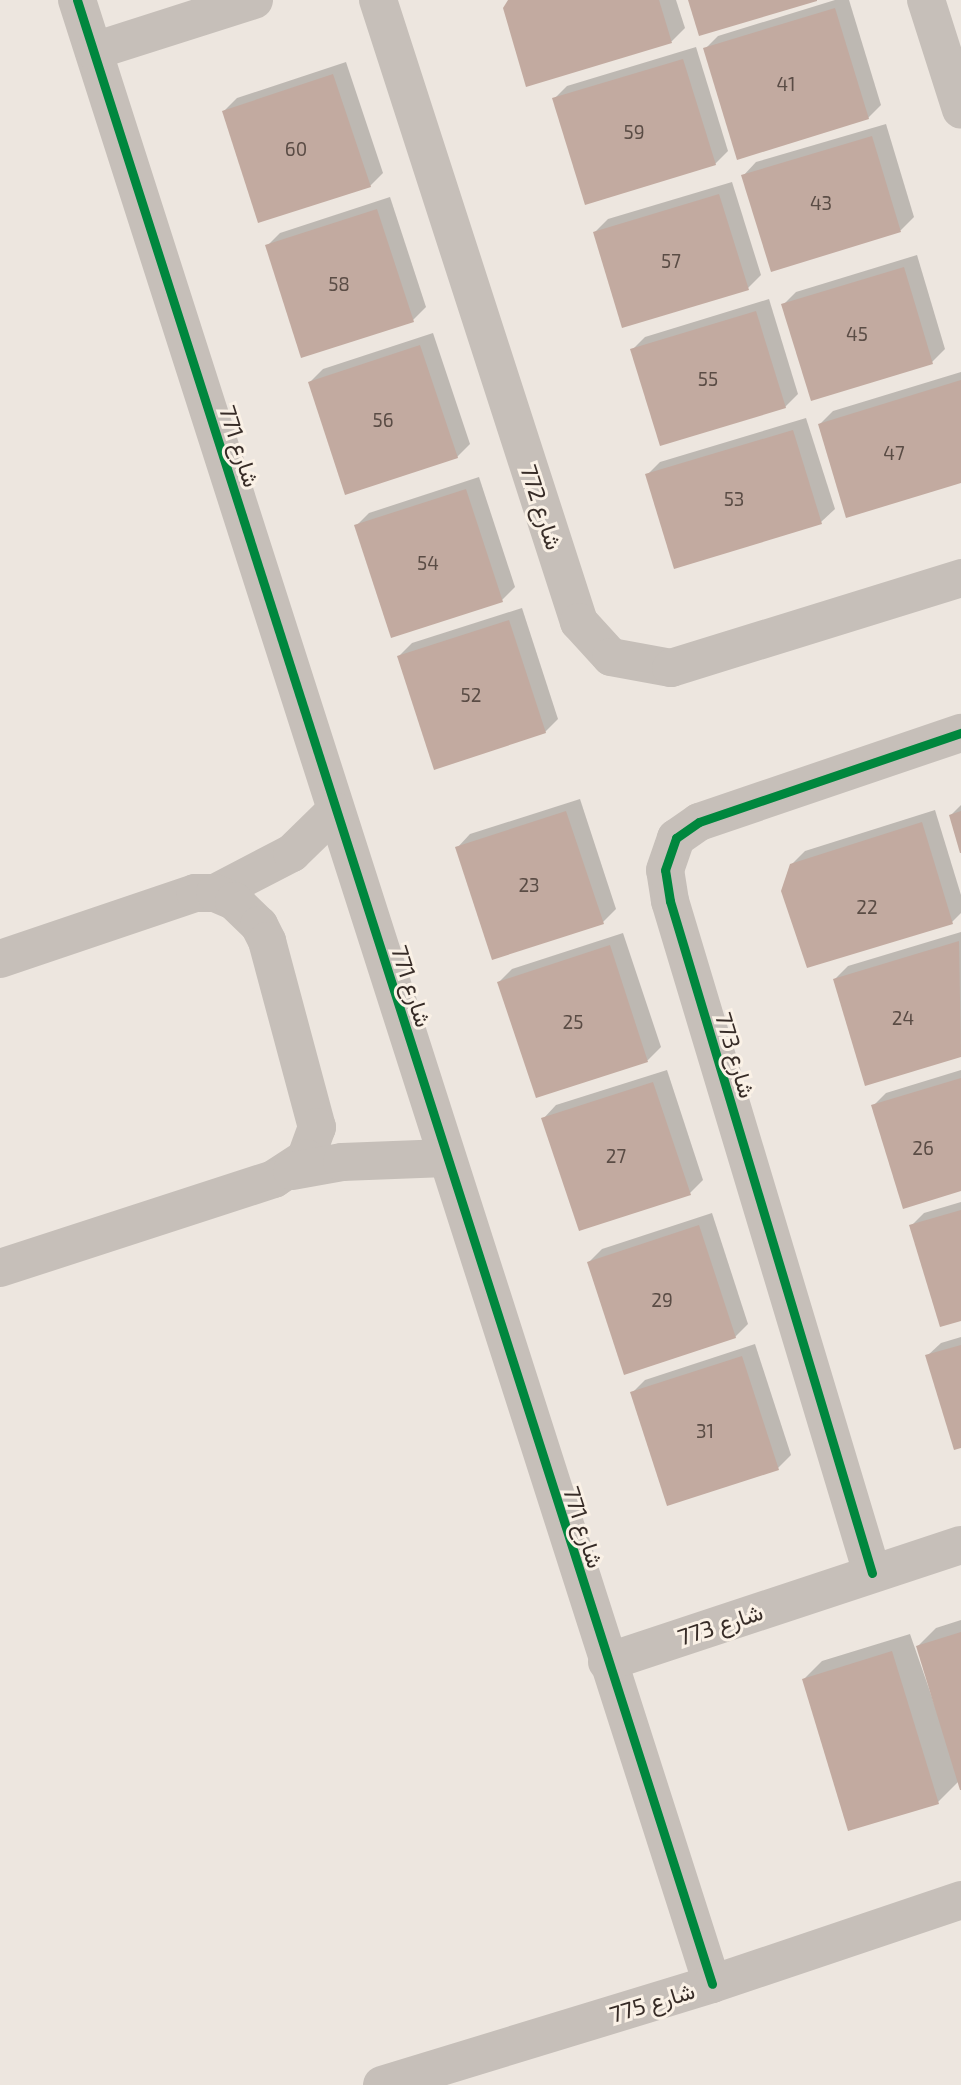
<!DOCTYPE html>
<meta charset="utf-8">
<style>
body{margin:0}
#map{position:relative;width:961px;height:2085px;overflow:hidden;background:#ede6df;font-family:"Exo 2",Vazirmatn,sans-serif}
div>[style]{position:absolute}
.shadow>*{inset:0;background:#0003}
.building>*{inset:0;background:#c2aaa0}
.minor>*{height:38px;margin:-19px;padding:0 19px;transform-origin:19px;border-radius:19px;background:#c6bfb9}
.cycleway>*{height:9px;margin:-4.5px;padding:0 4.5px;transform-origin:4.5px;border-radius:4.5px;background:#00873e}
span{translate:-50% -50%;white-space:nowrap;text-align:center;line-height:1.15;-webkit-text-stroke:6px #faf1e6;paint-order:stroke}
.number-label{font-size:19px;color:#5a4c45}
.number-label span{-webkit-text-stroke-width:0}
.street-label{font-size:23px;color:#372c27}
</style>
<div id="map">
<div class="shadow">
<i style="clip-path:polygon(511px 0,676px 0,685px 28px,672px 41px,527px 85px)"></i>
<i style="clip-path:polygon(835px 0,849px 0,881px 105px,868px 118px,705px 49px,718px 36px)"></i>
<i style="clip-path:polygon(696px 47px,728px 151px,715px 164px,554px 99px,567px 86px)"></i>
<i style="clip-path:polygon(346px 62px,383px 173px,370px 186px,224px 111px,237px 98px)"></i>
<i style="clip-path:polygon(886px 124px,914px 217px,901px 230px,772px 270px,743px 176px,756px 162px)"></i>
<i style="clip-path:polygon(732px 182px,761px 275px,748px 288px,595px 232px,608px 219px)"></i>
<i style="clip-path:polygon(390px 197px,426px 307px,413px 320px,267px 246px,280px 233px)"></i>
<i style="clip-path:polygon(917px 255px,945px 349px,932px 362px,783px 305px,796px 292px)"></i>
<i style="clip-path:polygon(769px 299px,798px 394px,785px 407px,632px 350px,645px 337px)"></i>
<i style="clip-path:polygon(433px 333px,470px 444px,457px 457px,310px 382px,323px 369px)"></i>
<i style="clip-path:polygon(961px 372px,961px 481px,820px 424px,833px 411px)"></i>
<i style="clip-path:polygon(806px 418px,835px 509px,821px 522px,675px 567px,647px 475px,660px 462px)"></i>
<i style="clip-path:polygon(479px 477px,515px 587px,502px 600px,356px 526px,369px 513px)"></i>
<i style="clip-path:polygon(522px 608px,558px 719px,545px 732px,399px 656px,412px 643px)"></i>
<i style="clip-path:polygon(580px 799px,616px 909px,603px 922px,457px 848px,470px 834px)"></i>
<i style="clip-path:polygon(961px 805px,961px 849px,951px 815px)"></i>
<i style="clip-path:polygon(935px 810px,961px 895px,961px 913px,952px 922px,783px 890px,791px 865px,805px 851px)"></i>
<i style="clip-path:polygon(961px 932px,961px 1055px,867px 1084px,835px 979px,848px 966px)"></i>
<i style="clip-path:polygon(623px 933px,661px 1047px,648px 1060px,537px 1096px,499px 982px,512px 969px)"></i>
<i style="clip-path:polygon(667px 1070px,703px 1180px,690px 1193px,543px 1119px,556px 1105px)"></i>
<i style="clip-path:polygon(961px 1070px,961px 1190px,873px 1106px,886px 1093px)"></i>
<i style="clip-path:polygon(961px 1202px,961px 1319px,911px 1226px,924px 1213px)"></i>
<i style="clip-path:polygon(712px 1213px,748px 1324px,735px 1337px,589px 1262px,602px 1249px)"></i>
<i style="clip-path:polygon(961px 1337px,961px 1446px,927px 1356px,941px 1343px)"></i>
<i style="clip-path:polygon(755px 1344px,791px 1455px,778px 1468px,632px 1393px,645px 1380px)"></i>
<i style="clip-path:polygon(961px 1620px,961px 1787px,959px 1781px,938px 1802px,804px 1679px,822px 1661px,910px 1634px,943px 1729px,918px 1646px,936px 1628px)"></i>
</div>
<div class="building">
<i style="clip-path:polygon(508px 0,659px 0,672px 43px,526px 87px,503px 8px)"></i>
<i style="clip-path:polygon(688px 0,817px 0,817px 1px,699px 36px)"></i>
<i style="clip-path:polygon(835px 8px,869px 119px,737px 160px,703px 48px)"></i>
<i style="clip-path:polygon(683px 59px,716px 165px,585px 205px,552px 98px)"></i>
<i style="clip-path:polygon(333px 74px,371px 187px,258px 223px,222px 111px)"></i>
<i style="clip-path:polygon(872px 136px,901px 232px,771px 272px,741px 175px)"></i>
<i style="clip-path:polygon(719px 194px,749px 290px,622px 328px,593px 232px)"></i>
<i style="clip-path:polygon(377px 209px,414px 322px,301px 358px,265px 245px)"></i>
<i style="clip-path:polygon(904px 267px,933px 364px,811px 401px,781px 304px)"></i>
<i style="clip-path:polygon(756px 311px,786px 408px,660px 446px,630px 349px)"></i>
<i style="clip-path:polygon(420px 345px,458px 458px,345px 495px,308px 382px)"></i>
<i style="clip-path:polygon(961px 380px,961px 483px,846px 518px,818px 424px)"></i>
<i style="clip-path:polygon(793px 430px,822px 524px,674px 569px,645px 474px)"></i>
<i style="clip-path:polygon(466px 489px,503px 602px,391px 638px,354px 525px)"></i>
<i style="clip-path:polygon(509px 620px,546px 733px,434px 770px,397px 656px)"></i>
<i style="clip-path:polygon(566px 811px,604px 924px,492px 960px,455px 847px)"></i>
<i style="clip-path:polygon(961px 811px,961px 853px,960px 853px,949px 815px)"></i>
<i style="clip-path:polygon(922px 822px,953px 924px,807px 968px,781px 891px,790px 864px)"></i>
<i style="clip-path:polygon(959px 941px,961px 1057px,865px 1086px,833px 979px)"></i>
<i style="clip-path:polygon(610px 945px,648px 1062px,536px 1098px,497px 982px)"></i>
<i style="clip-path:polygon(961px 1078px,961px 1191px,903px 1209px,871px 1105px)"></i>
<i style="clip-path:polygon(653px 1082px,691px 1195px,579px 1231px,541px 1118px)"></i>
<i style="clip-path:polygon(961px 1210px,961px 1321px,940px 1327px,909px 1225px)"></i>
<i style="clip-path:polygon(699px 1225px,736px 1338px,624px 1375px,587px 1262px)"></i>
<i style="clip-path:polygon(961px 1345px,961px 1448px,954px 1450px,925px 1355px)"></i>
<i style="clip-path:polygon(742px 1356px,779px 1470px,667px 1506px,630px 1392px)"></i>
<i style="clip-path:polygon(961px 1632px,961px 1790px,960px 1790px,916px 1646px)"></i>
<i style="clip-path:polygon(892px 1651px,939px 1804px,848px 1831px,802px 1679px)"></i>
</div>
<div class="minor">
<i style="left:77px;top:0;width:2083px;rotate:72.25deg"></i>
<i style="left:378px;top:0;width:654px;rotate:72.09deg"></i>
<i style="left:579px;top:622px;width:47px;rotate:47.6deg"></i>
<i style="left:611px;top:657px;width:61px;rotate:10.4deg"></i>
<i style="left:671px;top:668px;width:304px;rotate:-17.2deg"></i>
<i style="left:926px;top:0;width:115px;rotate:72.3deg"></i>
<i style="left:94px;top:51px;width:168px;rotate:-17.7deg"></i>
<i style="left:215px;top:893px;width:87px;rotate:-27.5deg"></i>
<i style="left:292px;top:853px;width:60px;rotate:-44.3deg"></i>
<i style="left:0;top:959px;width:206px;rotate:-18.7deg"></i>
<i style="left:195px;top:893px;width:20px"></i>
<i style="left:215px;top:893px;width:21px;rotate:23deg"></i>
<i style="left:234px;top:901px;width:35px;rotate:44deg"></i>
<i style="left:259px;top:925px;width:18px;rotate:63deg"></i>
<i style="left:267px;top:941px;width:193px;rotate:75deg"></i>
<i style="left:317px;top:1127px;width:33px;rotate:110deg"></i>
<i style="left:306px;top:1158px;width:38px;rotate:147deg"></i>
<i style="left:274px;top:1179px;width:288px;rotate:162deg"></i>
<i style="left:292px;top:1171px;width:51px;rotate:-10.2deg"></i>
<i style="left:342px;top:1162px;width:104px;rotate:-2.2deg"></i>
<i style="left:872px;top:1573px;width:702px;rotate:-106.73deg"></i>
<i style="left:670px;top:901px;width:31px;rotate:-99deg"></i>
<i style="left:665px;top:870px;width:34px;rotate:-71deg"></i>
<i style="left:676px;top:838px;width:28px;rotate:-35deg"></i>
<i style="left:699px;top:822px;width:277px;rotate:-18.8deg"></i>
<i style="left:607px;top:1662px;width:373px;rotate:-18.3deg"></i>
<i style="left:382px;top:2085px;width:345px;rotate:-17deg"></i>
<i style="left:712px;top:1984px;width:263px;rotate:-18.6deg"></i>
</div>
<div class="cycleway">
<i style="left:77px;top:0;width:2083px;rotate:72.25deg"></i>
<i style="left:872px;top:1573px;width:702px;rotate:-106.73deg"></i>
<i style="left:670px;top:901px;width:31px;rotate:-99deg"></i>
<i style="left:665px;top:870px;width:34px;rotate:-71deg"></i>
<i style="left:676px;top:838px;width:28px;rotate:-35deg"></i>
<i style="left:699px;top:822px;width:277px;rotate:-18.8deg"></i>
</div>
<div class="number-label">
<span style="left:786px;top:84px">41</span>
<span style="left:634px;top:132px">59</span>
<span style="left:296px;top:149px">60</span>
<span style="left:821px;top:203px">43</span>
<span style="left:671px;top:261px">57</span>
<span style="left:339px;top:284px">58</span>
<span style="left:857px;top:334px">45</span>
<span style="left:708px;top:379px">55</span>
<span style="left:383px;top:420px">56</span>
<span style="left:894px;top:453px">47</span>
<span style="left:734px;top:499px">53</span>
<span style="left:428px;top:563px">54</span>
<span style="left:471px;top:695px">52</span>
<span style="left:529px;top:885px">23</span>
<span style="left:867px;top:907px">22</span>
<span style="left:903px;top:1018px">24</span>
<span style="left:573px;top:1022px">25</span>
<span style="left:923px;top:1148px">26</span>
<span style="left:616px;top:1156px">27</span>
<span style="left:662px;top:1300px">29</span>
<span style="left:705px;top:1431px">31</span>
</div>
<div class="street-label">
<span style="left:240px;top:446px;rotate:72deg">شارع 771</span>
<span style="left:542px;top:507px;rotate:72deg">شارع 772</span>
<span style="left:412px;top:986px;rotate:72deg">شارع 771</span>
<span style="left:736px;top:1055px;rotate:73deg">شارع 773</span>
<span style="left:584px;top:1527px;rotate:72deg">شارع 771</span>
<span style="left:720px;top:1624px;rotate:-18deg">شارع 773</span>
<span style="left:652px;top:2002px;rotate:-17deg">شارع 775</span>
</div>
</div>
